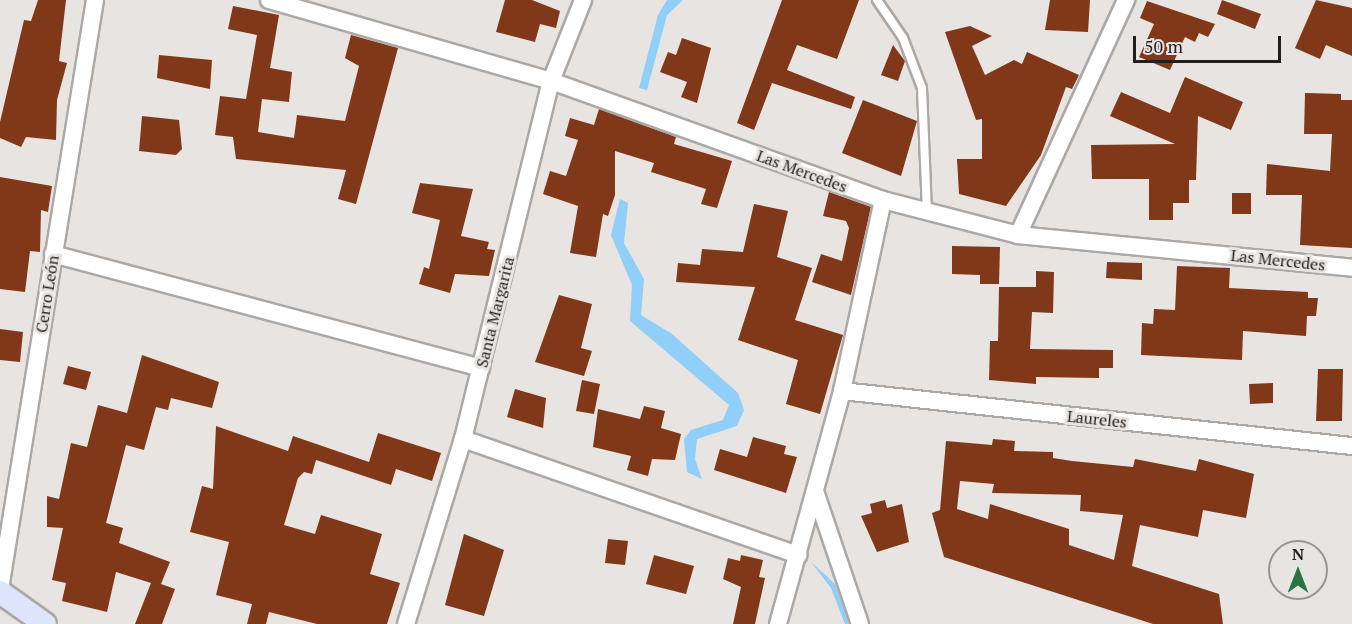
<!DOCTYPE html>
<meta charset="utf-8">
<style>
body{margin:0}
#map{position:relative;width:1352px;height:624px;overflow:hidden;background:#e8e4e2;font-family:"PT Serif",serif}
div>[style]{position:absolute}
.water>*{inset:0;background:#8fcff8}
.building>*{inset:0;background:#803818}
.roads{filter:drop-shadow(2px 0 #aba8a6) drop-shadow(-2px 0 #aba8a6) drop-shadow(0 2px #aba8a6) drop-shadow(0 -2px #aba8a6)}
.lane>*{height:8px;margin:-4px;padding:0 4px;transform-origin:4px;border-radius:4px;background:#fff}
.street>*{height:16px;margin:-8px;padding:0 8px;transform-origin:8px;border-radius:8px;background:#fff}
.secondary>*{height:22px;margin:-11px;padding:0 11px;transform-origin:11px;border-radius:11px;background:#dde5fd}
span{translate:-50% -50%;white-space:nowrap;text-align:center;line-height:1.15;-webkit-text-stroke:6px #e8e4e2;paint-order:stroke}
.street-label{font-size:16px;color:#201f1e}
.north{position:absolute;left:1268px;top:540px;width:60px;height:60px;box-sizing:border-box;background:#e8e4e2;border:2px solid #989594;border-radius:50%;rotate:0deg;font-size:16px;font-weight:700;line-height:24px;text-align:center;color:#201f1e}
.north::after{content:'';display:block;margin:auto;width:21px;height:27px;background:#287341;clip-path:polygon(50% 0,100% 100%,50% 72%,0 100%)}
.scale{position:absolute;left:1133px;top:36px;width:148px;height:27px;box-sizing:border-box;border:3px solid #201f1e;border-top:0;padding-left:8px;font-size:18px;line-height:21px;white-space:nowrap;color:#201f1e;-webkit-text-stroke:4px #e8e4e2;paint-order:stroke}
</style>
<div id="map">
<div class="water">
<i style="clip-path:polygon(667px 0,683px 0,667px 15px,647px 90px,639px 88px,658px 15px)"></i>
<i style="clip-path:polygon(620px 199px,628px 203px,624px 243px,644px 279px,641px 315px,672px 334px,738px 393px,744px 410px,737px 426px,697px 439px,695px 459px,702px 479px,687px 472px,684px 439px,691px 430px,723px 420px,729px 405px,630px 321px,632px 285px,611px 235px)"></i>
<i style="clip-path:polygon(811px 562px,835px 584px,850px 624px,845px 624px,831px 588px)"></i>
</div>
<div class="building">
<i style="clip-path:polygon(38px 0,66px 0,59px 61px,67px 63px,57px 100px,56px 140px,26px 137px,21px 147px,0 138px,0 122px,24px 20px,31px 21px)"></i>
<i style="clip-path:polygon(505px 0,532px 0,560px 11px,556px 28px,540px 24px,535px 42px,496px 32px)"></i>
<i style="clip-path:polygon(782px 0,859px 0,837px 59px,797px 45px,787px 70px,855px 97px,851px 109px,772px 83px,754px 130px,737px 123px)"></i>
<i style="clip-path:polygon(1050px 0,1090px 0,1088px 32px,1045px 30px)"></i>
<i style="clip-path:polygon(1222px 0,1261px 14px,1255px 29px,1217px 14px)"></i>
<i style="clip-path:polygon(1316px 0,1352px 8px,1352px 56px,1326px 45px,1320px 59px,1295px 48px)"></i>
<i style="clip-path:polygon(1147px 1px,1215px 24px,1208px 37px,1199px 33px,1195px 42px,1185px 37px,1170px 70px,1139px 57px,1154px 24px,1140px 18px)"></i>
<i style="clip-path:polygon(233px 6px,279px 15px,270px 68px,292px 72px,289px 102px,262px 99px,258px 132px,294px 138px,297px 115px,345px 121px,359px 66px,345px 58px,351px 35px,398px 48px,356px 204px,338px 199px,346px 170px,236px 159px,233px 137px,215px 135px,220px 96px,246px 99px,257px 35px,228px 29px)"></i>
<i style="clip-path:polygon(970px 26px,992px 36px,972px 46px,985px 75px,1014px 60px,1022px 64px,1027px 52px,1079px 75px,1072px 89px,1066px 87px,1041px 155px,1006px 206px,959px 194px,957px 159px,982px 159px,982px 119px,976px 120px,945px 32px)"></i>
<i style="clip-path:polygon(682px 38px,711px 48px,697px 103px,681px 97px,687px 82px,660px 72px,668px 52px,676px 55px)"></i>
<i style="clip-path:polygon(893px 45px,905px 61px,898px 81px,881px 75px)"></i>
<i style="clip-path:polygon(159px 55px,212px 60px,210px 89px,157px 78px)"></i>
<i style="clip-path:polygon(1185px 77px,1243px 102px,1231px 130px,1198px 116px,1196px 180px,1189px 180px,1189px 203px,1173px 203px,1173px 220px,1149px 220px,1149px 179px,1092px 179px,1091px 145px,1175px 144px,1110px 116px,1121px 92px,1170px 113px)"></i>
<i style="clip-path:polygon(1305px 93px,1341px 94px,1341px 100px,1352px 100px,1352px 248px,1300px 245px,1302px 195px,1266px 195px,1267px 164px,1330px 171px,1332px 134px,1304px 134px)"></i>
<i style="clip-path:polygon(863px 100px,917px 121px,901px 176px,842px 153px)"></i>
<i style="clip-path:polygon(599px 109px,676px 137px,674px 144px,732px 161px,717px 208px,701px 204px,706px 189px,651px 172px,654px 163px,615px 151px,615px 195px,608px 216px,603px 214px,596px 257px,570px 253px,578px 206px,543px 194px,550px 171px,566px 176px,578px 140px,565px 136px,570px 118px,594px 125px)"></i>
<i style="clip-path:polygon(142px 116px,179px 120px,182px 149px,176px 155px,139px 151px)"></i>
<i style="clip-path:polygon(0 177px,52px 186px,48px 212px,41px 210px,40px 252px,30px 251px,25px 292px,0 289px)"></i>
<i style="clip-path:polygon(420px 183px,473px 189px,461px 236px,489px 242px,487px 249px,495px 250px,489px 276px,455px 274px,450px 293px,419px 284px,424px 267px,429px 269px,440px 220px,412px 213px)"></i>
<i style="clip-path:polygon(829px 192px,871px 207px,851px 295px,812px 282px,821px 254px,842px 261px,849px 228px,846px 221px,823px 216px)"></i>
<i style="clip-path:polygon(1232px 193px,1251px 193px,1251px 214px,1232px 214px)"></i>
<i style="clip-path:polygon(754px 204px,788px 211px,777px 257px,812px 268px,795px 320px,843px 335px,820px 414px,786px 404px,798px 360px,738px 340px,755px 287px,676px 282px,678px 263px,700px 265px,702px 249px,743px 252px)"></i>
<i style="clip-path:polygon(952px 246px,1000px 247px,999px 284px,980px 284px,980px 275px,952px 274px)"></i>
<i style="clip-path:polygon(1107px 262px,1142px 263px,1142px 280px,1106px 278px)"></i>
<i style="clip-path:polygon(1177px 266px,1230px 268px,1229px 288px,1308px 292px,1308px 298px,1318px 298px,1316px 316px,1307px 316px,1306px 336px,1243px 331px,1242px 360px,1141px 355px,1142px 323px,1153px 324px,1154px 309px,1175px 310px)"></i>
<i style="clip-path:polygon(1036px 271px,1054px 272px,1053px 313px,1032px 312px,1030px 349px,1113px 350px,1113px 368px,1099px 368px,1099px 378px,1036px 377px,1036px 384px,989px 380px,990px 341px,998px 341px,999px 287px,1036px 287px)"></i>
<i style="clip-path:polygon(559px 295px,592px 304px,581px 348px,592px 351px,584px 376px,535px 362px)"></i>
<i style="clip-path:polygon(0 329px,23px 332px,20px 362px,0 360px)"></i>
<i style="clip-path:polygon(142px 355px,219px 382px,212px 408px,171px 398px,168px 410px,156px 407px,144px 450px,126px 445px,106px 523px,123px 528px,119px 543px,170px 562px,161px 584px,175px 589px,162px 624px,135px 624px,151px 583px,116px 572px,107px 612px,62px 601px,66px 583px,52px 580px,63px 528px,47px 527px,47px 496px,59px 499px,71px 443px,87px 447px,98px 405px,127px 413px)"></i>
<i style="clip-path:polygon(68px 366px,91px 372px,86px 390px,63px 384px)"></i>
<i style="clip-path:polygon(1318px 369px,1343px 369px,1342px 421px,1316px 421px)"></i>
<i style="clip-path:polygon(582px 380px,600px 384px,594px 414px,576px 411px)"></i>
<i style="clip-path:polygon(1273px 383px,1273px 403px,1250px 404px,1249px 384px)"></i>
<i style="clip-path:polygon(515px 389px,546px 398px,543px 428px,507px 417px)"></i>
<i style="clip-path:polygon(644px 406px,665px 411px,661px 428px,681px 434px,675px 460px,652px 459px,648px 476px,627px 470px,631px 456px,593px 447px,598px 409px,640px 419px)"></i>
<i style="clip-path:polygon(216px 426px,288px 451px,293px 436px,369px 462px,378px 433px,441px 453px,432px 481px,396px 469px,391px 485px,316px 460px,312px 474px,304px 472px,298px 478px,284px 525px,315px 534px,321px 515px,382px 534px,370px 574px,400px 583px,387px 624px,317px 624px,269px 612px,266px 624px,247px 624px,252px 604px,216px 595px,229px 542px,190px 532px,202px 486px,213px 489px)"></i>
<i style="clip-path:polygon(753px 437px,786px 446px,784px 454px,797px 457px,786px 493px,714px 470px,720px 449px,747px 457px)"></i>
<i style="clip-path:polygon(evenodd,993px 439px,1015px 441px,1014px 451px,1053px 452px,1053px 458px,1072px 461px,1133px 467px,1135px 459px,1196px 471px,1199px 459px,1254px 474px,1246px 518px,1203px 510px,1198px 537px,1140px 525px,1132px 566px,1219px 594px,1223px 624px,1153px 624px,944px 557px,932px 513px,940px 510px,946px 441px,992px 445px,993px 439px,960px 481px,994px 484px,992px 493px,1081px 495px,1080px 511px,1123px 515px,1114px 560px,1069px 545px,1069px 529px,990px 504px,988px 519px,957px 509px,960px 481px)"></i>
<i style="clip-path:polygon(885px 500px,887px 508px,902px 504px,909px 542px,877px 552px,861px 516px,872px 513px,870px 504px)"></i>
<i style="clip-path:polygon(464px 534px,504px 550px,484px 616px,445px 605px)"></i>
<i style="clip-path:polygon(608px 539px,628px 541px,625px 565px,605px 563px)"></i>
<i style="clip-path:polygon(654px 555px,694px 566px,686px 594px,646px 584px)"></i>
<i style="clip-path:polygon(741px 555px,763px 560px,759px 577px,765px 578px,755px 624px,733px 624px,741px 587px,723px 579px,728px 558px,740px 561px)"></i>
</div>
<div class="roads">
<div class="lane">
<i style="left:877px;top:0;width:46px;rotate:55.6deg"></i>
<i style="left:903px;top:38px;width:53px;rotate:69.2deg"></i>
<i style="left:922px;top:88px;width:124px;rotate:87.7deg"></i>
</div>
<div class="street">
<i style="left:269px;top:0;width:293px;rotate:16deg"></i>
<i style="left:551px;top:81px;width:353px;rotate:19.7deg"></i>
<i style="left:883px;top:200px;width:139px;rotate:14.5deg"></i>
<i style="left:1018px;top:235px;width:336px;rotate:5.6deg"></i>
<i style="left:1018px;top:235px;width:259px;rotate:-65.3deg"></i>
<i style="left:53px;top:254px;width:443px;rotate:14.9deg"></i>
<i style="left:842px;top:391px;width:513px;rotate:6.16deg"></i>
<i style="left:463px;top:439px;width:355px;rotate:19.1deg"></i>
<i style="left:815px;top:491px;width:140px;rotate:71.3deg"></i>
<i style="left:0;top:589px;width:597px;rotate:-80.84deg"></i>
<i style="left:406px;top:624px;width:194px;rotate:-72.9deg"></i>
<i style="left:463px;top:439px;width:369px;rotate:-76.2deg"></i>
<i style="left:551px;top:81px;width:87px;rotate:-68.4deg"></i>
<i style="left:778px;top:624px;width:242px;rotate:-74.6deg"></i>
<i style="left:842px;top:391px;width:195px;rotate:-77.9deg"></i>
</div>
<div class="secondary">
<i style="left:0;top:592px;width:55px;rotate:35.4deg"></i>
</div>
</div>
<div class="street-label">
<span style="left:802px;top:171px;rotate:20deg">Las Mercedes</span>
<span style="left:1278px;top:260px;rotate:6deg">Las Mercedes</span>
<span style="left:47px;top:294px;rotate:-81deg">Cerro León</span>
<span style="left:495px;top:312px;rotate:-76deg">Santa Margarita</span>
<span style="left:1097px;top:419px;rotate:6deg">Laureles</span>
</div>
<div class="north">N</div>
<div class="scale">50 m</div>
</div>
